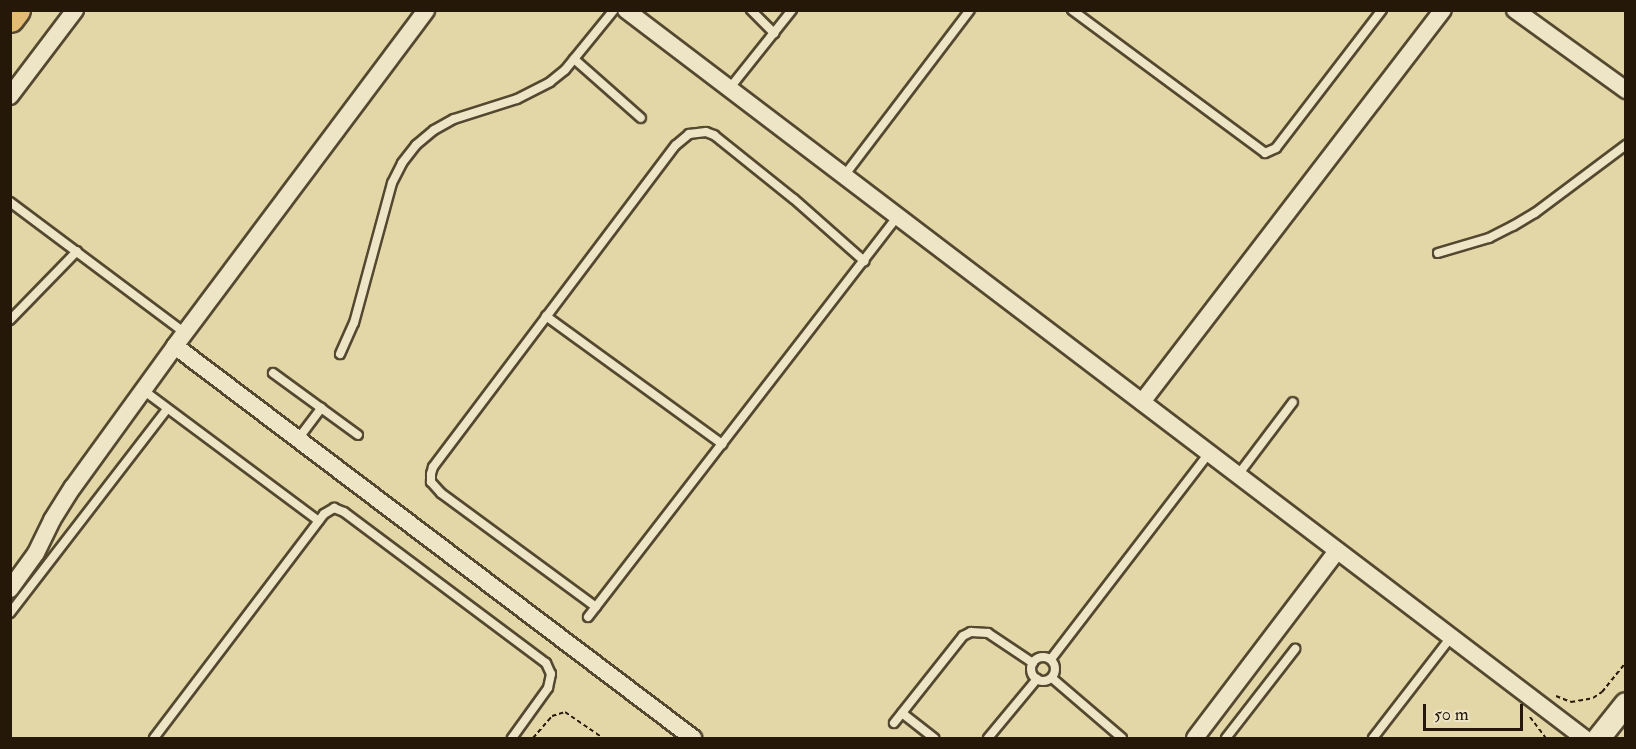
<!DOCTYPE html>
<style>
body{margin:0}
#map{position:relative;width:1636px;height:749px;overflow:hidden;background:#e3d7a7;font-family:"IM FELL Double Pica",serif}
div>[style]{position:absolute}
.path>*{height:2px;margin-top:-1px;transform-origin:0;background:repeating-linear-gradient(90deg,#251808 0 4.5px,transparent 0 7.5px)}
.roads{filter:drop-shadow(2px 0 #544830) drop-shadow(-2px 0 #544830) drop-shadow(0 2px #544830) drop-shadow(0 -2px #544830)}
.lane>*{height:8px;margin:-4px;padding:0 4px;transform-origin:4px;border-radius:4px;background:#ede5c6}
.lane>.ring{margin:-4px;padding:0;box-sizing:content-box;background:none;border:8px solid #ede5c6;border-radius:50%}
.street>*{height:16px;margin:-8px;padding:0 8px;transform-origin:8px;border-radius:8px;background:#ede5c6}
.secondary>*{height:22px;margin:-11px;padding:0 11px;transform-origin:11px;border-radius:11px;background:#ede5c6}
.highway>*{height:28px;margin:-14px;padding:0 14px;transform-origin:14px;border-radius:14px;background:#e2bc74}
span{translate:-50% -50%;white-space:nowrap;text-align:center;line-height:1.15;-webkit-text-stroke:5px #ede5c6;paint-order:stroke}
.frame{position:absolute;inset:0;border:12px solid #251808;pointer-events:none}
.scale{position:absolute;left:1423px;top:704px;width:100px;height:27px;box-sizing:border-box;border:3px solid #251808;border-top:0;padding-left:8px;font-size:18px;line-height:21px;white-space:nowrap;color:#251808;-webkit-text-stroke:4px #ede5c6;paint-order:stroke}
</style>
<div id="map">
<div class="path">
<i style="left:1556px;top:696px;width:16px;rotate:22deg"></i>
<i style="left:1571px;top:702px;width:22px;rotate:-10deg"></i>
<i style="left:1593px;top:698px;width:11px;rotate:-34deg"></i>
<i style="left:1602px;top:692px;width:38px;rotate:-51deg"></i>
<i style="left:1530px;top:717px;width:26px;rotate:53deg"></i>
<i style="left:533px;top:738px;width:29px;rotate:-49deg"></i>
<i style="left:552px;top:716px;width:14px;rotate:-17deg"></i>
<i style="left:565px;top:712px;width:46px;rotate:34.4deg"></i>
</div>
<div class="roads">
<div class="lane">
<i style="left:751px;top:10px;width:33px;rotate:45deg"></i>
<i style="left:1072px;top:10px;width:240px;rotate:36.5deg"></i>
<i style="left:1265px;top:153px;width:12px;rotate:-24deg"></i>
<i style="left:1276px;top:148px;width:174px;rotate:-52.5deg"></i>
<i style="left:574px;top:59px;width:89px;rotate:41.4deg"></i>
<i style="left:729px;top:89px;width:101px;rotate:-51.4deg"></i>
<i style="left:844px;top:176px;width:208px;rotate:-52.8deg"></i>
<i style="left:10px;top:202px;width:219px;rotate:36.8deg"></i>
<i style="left:1438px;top:253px;width:53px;rotate:-16.4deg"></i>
<i style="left:1489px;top:238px;width:27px;rotate:-27deg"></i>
<i style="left:1513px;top:226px;width:26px;rotate:-31deg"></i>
<i style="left:1535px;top:213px;width:114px;rotate:-36.8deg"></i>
<i style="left:546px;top:316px;width:218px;rotate:36deg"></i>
<i style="left:10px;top:320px;width:96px;rotate:-45.8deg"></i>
<i style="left:340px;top:354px;width:34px;rotate:-66deg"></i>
<i style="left:354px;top:323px;width:145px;rotate:-74.8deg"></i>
<i style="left:392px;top:183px;width:22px;rotate:-63deg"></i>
<i style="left:402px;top:163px;width:23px;rotate:-52deg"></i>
<i style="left:416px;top:145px;width:23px;rotate:-40deg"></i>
<i style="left:434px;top:130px;width:23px;rotate:-29deg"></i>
<i style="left:454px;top:119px;width:66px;rotate:-17.6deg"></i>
<i style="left:517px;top:99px;width:37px;rotate:-27deg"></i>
<i style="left:550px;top:82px;width:19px;rotate:-39deg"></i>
<i style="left:565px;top:70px;width:77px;rotate:-50.8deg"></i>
<i style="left:273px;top:373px;width:105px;rotate:36.1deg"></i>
<i style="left:143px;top:390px;width:219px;rotate:36.7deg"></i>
<i style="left:298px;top:439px;width:39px;rotate:-53deg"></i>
<i style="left:1238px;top:475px;width:91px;rotate:-53deg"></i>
<i style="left:596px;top:607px;width:192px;rotate:-143.7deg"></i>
<i style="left:441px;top:493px;width:15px;rotate:-132deg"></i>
<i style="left:431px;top:482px;width:8px;rotate:-90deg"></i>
<i style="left:431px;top:474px;width:7px;rotate:-74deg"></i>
<i style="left:433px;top:467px;width:403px;rotate:-53deg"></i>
<i style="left:676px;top:145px;width:17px;rotate:-40deg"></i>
<i style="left:689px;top:134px;width:17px;rotate:-7deg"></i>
<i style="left:706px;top:132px;width:9px;rotate:21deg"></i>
<i style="left:714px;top:135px;width:102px;rotate:38.7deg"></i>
<i style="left:794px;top:199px;width:94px;rotate:41.5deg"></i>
<i style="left:10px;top:613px;width:257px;rotate:-52.4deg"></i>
<i style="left:588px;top:617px;width:505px;rotate:-52.31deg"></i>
<i class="ring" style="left:1031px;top:657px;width:16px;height:16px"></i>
<i style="left:1051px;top:659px;width:260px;rotate:-52.5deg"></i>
<i style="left:1052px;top:678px;width:92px;rotate:40.6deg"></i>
<i style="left:902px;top:713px;width:41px;rotate:38deg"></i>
<i style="left:894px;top:723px;width:111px;rotate:-51.6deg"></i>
<i style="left:963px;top:636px;width:9px;rotate:-27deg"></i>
<i style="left:971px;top:632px;width:17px;rotate:3deg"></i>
<i style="left:988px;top:633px;width:54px;rotate:33.7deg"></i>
<i style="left:154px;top:738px;width:281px;rotate:-52.8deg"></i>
<i style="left:324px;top:514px;width:12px;rotate:-31deg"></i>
<i style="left:334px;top:508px;width:11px;rotate:22deg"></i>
<i style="left:344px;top:512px;width:252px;rotate:36.8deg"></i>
<i style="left:546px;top:663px;width:12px;rotate:66deg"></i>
<i style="left:551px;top:674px;width:14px;rotate:102deg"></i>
<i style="left:548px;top:688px;width:62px;rotate:125.8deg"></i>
<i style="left:988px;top:738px;width:77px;rotate:-50.3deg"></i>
<i style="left:1226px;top:738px;width:113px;rotate:-52.2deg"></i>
<i style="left:1373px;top:738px;width:128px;rotate:-52.3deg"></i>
</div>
<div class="street">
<i style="left:626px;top:10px;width:1203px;rotate:37.23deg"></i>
<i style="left:1515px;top:10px;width:137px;rotate:35.8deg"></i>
<i style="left:10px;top:96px;width:108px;rotate:-52.9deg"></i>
<i style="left:175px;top:346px;width:650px;rotate:37.12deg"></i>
<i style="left:1142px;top:402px;width:494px;rotate:-52.5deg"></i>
<i style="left:10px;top:589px;width:44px;rotate:-54.2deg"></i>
<i style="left:36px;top:553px;width:37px;rotate:-64deg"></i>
<i style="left:52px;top:520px;width:39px;rotate:-58deg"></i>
<i style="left:73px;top:487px;width:174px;rotate:-54.1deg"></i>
<i style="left:175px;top:346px;width:419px;rotate:-53.2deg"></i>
<i style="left:1195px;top:738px;width:235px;rotate:-52.8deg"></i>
</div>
<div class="secondary">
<i style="left:1599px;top:738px;width:43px;rotate:-51.5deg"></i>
</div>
<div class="highway">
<i style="left:10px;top:18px;width:10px;rotate:-53deg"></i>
</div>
</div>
<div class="frame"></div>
<div class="scale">50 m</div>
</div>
